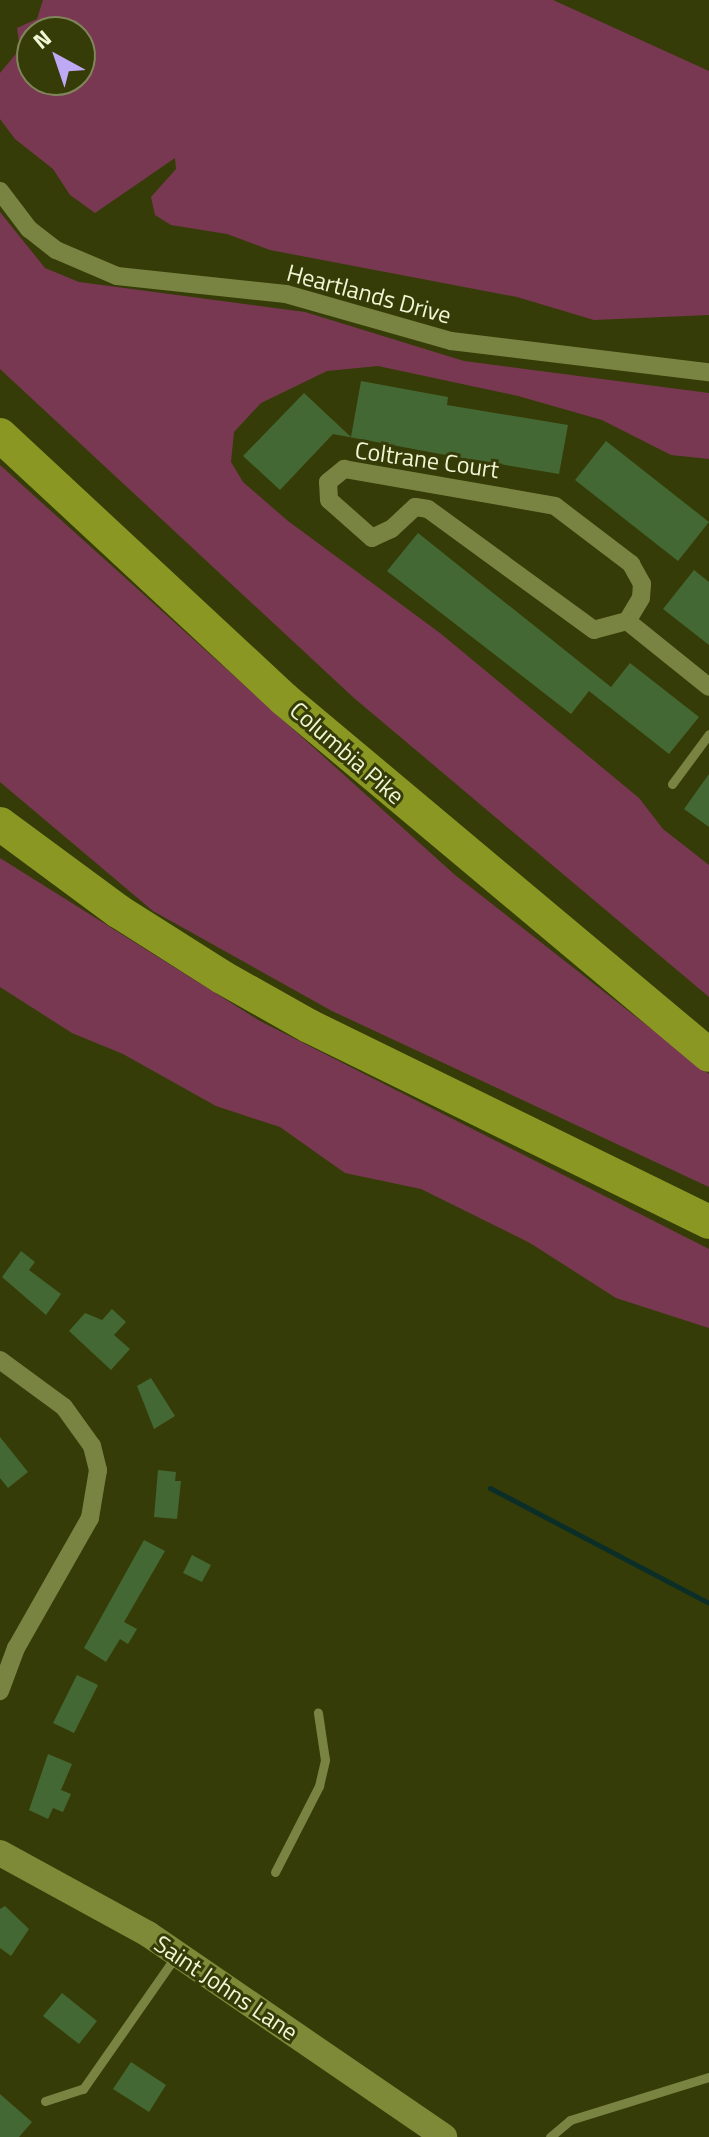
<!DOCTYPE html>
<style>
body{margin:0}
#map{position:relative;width:709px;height:2137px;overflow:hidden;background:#363c07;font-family:"Titillium Web",sans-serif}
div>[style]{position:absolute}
.green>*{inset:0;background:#793852}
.stream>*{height:5px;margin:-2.5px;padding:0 2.5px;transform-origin:2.5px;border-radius:2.5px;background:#0b2f28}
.building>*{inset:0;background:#446833}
.lane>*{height:9px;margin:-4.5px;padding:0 4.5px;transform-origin:4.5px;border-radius:4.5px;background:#7a8442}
.street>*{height:18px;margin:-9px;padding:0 9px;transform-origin:9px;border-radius:9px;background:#7a8442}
.secondary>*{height:26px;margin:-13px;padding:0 13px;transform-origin:13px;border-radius:13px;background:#7f8a39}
.highway>*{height:34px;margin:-17px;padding:0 17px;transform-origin:17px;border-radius:17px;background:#8a9823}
span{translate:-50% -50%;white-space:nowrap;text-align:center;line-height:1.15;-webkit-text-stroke:6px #363c07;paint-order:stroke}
.street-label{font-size:24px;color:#eff6d4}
.north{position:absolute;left:16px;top:16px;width:80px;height:80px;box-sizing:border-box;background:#363c07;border:2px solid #808659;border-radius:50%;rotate:320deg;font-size:22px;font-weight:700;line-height:32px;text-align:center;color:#eff6d4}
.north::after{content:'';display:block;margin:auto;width:28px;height:36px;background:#bea9f5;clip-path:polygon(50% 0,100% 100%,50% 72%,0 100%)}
</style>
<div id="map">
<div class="green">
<i style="clip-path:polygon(evenodd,43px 0,553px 0,709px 71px,709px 315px,594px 320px,517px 297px,270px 250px,227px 234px,171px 225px,155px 215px,151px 197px,176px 169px,175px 158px,95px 213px,70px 195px,53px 169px,15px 139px,0 119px,0 73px,20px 49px,17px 28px,37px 19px,43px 0,32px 32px,80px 32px,80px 80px,32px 80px,32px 32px)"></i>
<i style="clip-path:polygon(0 212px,45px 268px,79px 282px,305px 312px,464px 361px,709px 393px,709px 459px,671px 455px,602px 420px,518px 396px,378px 366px,327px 371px,261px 403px,234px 432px,231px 462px,243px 482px,288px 521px,440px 633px,639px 798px,663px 829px,709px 865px,709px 997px,354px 698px,0 369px)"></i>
<i style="clip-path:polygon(0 465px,455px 875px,709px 1074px,709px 1187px,332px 1011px,153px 911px,0 782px)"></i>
<i style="clip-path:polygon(0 858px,260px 1021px,709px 1249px,709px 1328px,616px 1298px,530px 1243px,421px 1189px,345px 1173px,280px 1127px,216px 1106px,123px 1054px,72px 1033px,0 987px)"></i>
</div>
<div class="stream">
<i style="left:490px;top:1488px;width:247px;rotate:27.7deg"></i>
</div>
<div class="building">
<i style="clip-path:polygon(361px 381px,448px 397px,447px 405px,568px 425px,559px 474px,451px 456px,333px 434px,280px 490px,243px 456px,304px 393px,351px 437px)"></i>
<i style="clip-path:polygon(606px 441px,709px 522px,678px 561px,575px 480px)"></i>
<i style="clip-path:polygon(418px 533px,611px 687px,630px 663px,699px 717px,669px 754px,589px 691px,571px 714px,387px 571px)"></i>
<i style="clip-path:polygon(694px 570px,709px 582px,709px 645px,663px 609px)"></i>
<i style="clip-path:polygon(709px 774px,709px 827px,684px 809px)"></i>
<i style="clip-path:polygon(21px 1251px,35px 1262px,29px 1270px,61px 1294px,46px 1315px,2px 1277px)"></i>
<i style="clip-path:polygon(112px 1309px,126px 1322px,114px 1335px,130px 1349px,111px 1370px,69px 1331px,85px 1313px,102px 1320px)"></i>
<i style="clip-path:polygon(151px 1378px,175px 1416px,154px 1429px,137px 1386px)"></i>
<i style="clip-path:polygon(0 1437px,28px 1472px,8px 1488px,0 1478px)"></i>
<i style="clip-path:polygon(158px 1470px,176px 1472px,175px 1481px,181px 1481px,177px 1519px,154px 1517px)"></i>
<i style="clip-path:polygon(144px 1540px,165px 1551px,124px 1622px,137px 1629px,128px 1644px,120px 1639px,106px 1662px,84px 1648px)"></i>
<i style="clip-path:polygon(192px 1555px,211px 1565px,202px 1582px,183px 1573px)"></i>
<i style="clip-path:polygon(77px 1675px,98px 1685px,74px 1733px,53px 1723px)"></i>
<i style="clip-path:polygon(48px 1754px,72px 1764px,61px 1790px,71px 1794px,63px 1812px,53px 1808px,48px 1819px,29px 1810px)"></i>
<i style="clip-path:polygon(5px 1906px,29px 1929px,11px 1956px,0 1948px,0 1909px)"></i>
<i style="clip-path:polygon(62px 1993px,97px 2021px,79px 2044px,43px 2016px)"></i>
<i style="clip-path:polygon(131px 2062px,166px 2085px,149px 2112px,113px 2089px)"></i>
<i style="clip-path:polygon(0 2094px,32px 2122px,19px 2137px,0 2137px)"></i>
</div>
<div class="lane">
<i style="left:672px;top:784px;width:62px;rotate:-53.5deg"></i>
<i style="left:275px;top:1872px;width:97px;rotate:-62.9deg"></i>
<i style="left:319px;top:1786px;width:27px;rotate:-77deg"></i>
<i style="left:325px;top:1760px;width:48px;rotate:-98.5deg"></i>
<i style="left:45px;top:2101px;width:40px;rotate:-18deg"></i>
<i style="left:83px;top:2089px;width:161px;rotate:-55.1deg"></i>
<i style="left:550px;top:2137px;width:26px;rotate:-40deg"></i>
<i style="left:570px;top:2120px;width:145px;rotate:-17.2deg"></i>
</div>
<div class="street">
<i style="left:0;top:191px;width:48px;rotate:52.7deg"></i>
<i style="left:29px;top:229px;width:34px;rotate:38deg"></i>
<i style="left:56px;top:250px;width:66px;rotate:23.1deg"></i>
<i style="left:117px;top:276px;width:170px;rotate:6.1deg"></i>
<i style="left:286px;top:294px;width:172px;rotate:15.9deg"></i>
<i style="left:451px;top:341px;width:260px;rotate:6.9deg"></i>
<i style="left:344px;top:469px;width:214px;rotate:9.9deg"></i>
<i style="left:555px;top:506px;width:96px;rotate:37.3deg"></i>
<i style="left:631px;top:564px;width:23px;rotate:61deg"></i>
<i style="left:642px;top:584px;width:14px;rotate:94deg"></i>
<i style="left:641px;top:598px;width:27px;rotate:121deg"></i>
<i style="left:627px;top:621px;width:34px;rotate:165deg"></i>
<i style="left:594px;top:630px;width:205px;rotate:-143.9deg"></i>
<i style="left:428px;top:509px;width:13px;rotate:-171deg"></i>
<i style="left:415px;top:507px;width:33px;rotate:137deg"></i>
<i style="left:391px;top:529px;width:21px;rotate:155deg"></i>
<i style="left:372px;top:538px;width:57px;rotate:-138.5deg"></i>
<i style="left:329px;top:500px;width:18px;rotate:-93deg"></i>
<i style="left:328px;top:482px;width:21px;rotate:-39deg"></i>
<i style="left:627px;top:621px;width:105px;rotate:38.8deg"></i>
<i style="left:0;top:1360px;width:79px;rotate:36.3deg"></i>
<i style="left:64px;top:1407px;width:48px;rotate:54.3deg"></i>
<i style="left:92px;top:1446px;width:25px;rotate:76deg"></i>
<i style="left:98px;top:1470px;width:49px;rotate:99.5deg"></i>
<i style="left:90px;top:1518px;width:150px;rotate:119.6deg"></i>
<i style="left:16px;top:1648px;width:46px;rotate:110.4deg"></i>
</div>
<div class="secondary">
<i style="left:0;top:1853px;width:169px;rotate:28.7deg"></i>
<i style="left:148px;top:1934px;width:359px;rotate:34.4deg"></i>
</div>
<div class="highway">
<i style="left:0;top:435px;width:388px;rotate:42.9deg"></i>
<i style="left:284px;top:699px;width:554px;rotate:39.95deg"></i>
<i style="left:0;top:824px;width:147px;rotate:36.4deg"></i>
<i style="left:118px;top:911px;width:123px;rotate:32.4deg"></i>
<i style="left:222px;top:977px;width:100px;rotate:29.4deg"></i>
<i style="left:309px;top:1026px;width:445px;rotate:26.1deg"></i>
</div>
<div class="street-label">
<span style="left:369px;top:294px;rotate:15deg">Heartlands Drive</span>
<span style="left:427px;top:460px;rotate:8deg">Coltrane Court</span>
<span style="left:347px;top:753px;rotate:41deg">Columbia Pike</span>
<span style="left:226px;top:1988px;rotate:34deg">Saint Johns Lane</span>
</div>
<div class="north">N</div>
</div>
